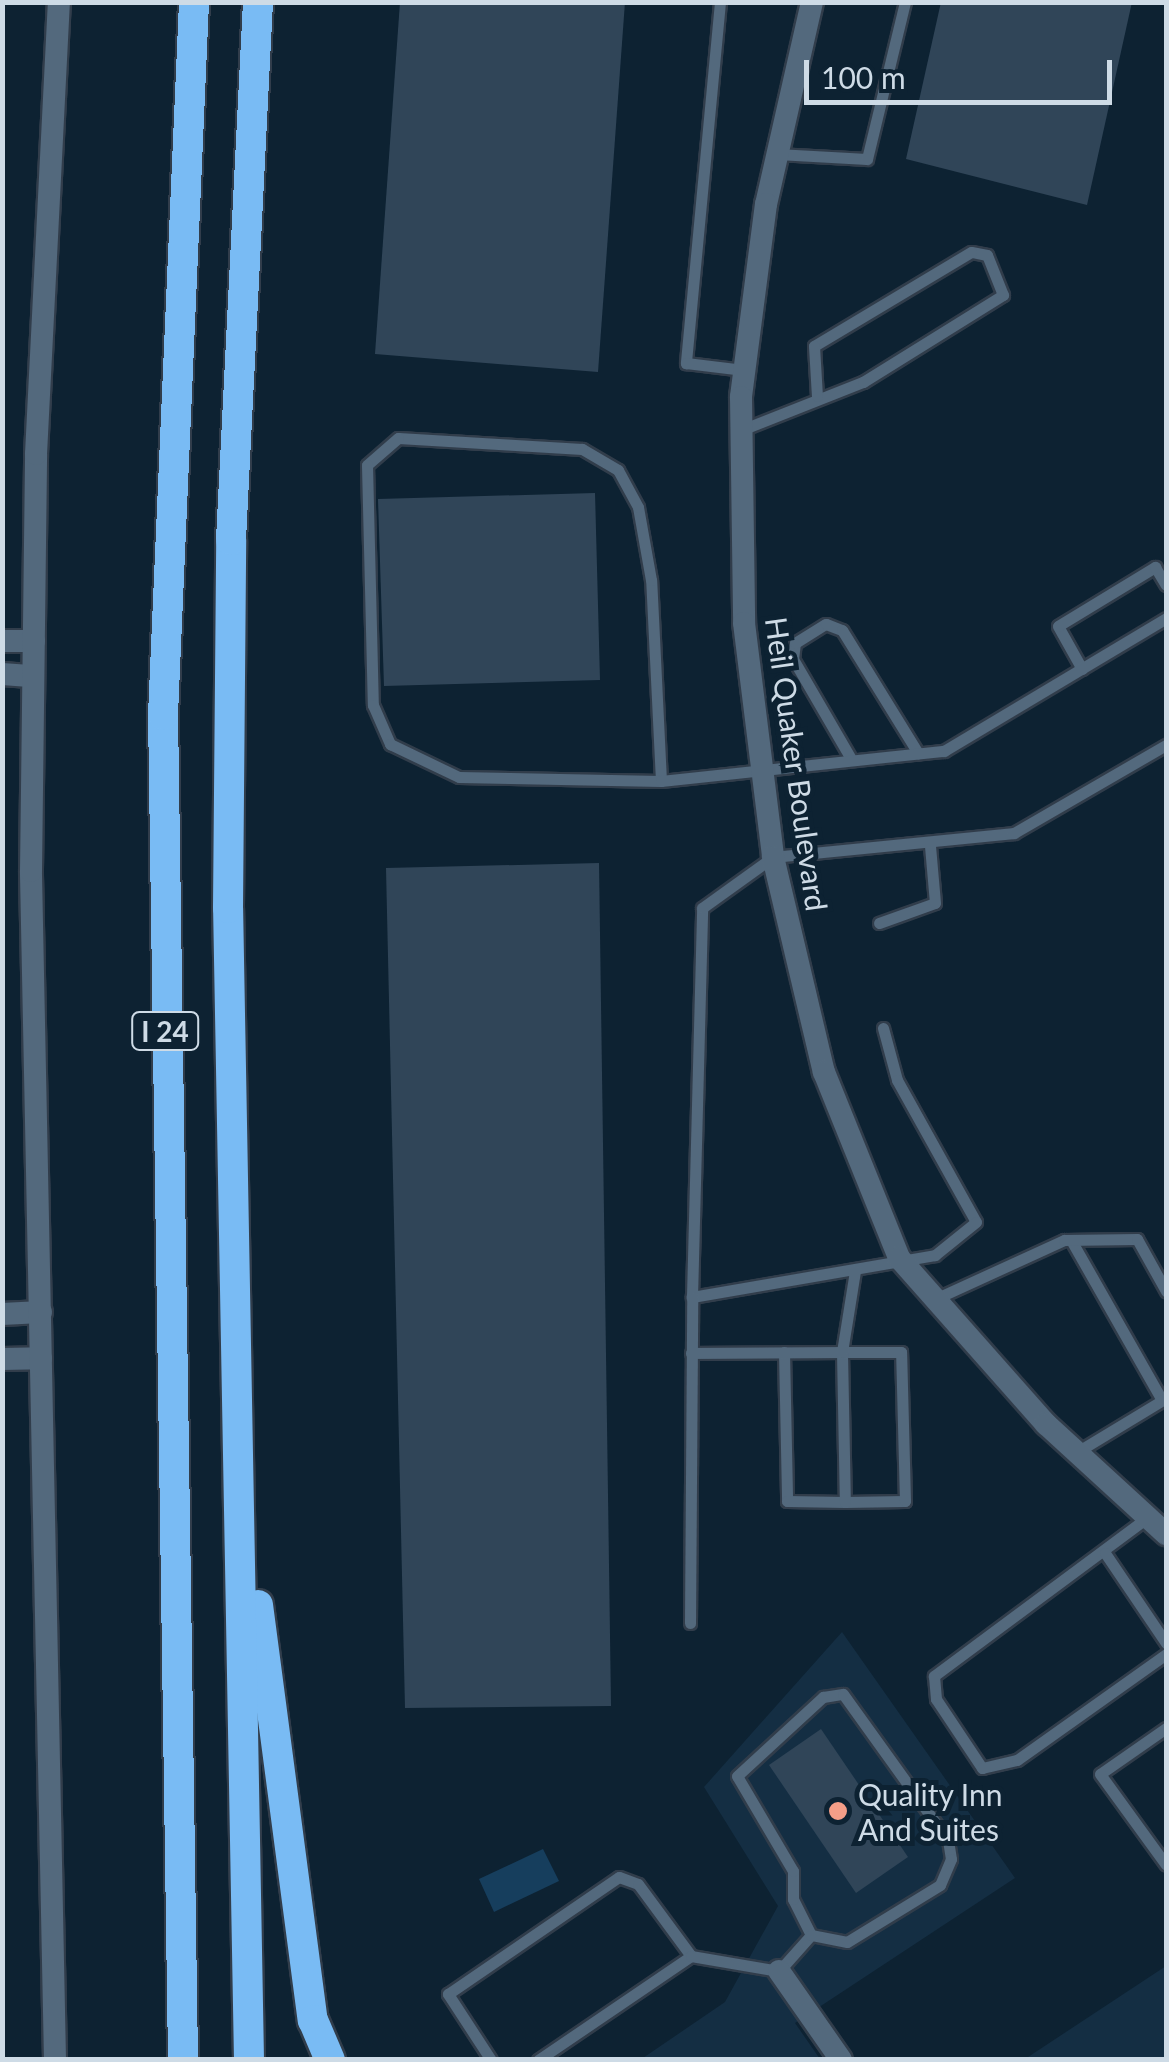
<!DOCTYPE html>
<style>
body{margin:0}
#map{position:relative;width:1169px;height:2062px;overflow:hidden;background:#0d2232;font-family:Lato,sans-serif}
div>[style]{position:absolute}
.built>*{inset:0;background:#142e43}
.green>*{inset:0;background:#163e5d}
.building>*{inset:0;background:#304558}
.roads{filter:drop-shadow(2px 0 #313d4b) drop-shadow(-2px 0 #313d4b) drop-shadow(0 2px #313d4b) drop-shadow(0 -2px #313d4b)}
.lane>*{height:11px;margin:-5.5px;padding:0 5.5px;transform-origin:5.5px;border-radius:5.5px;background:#53697d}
.street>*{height:22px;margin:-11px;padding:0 11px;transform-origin:11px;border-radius:11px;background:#53697d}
.highway>*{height:30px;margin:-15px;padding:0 15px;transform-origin:15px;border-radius:15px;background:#79bbf4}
.dots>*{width:28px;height:28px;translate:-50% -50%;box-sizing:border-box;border:5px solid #0d2232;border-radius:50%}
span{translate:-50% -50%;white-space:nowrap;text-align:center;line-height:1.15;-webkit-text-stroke:10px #0d2232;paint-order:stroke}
.shield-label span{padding:2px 8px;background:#0d2232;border:2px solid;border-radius:8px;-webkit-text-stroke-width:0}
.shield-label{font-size:28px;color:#cedbe6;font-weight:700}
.street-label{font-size:30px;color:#cedbe6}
.poi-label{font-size:30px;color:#cedbe6}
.left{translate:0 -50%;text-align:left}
.frame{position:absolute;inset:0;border:5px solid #cedbe6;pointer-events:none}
.scale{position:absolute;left:804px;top:60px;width:308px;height:45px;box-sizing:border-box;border:5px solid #cedbe6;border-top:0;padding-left:12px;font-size:30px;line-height:35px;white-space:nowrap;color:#cedbe6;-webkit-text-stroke:8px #0d2232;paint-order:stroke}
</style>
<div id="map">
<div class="built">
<i style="clip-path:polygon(842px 1632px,1015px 1878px,795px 2023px,820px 2059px,640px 2060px,725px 2002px,778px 1906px,704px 1787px)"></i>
<i style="clip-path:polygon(1166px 1966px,1166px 2059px,1025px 2059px)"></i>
</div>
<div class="green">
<i style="clip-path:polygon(543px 1849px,559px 1881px,494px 1912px,479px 1879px)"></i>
</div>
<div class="building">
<i style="clip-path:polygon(400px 2px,625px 2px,598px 372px,375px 354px)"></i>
<i style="clip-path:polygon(941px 2px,1132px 2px,1087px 205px,906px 159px)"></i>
<i style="clip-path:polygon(595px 493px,600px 680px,384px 686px,378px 499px)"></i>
<i style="clip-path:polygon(599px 863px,611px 1706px,405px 1708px,386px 868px)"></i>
<i style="clip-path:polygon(821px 1729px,908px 1857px,856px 1893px,769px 1765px)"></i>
</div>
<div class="roads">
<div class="lane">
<i style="left:720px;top:2px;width:363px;rotate:95.4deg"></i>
<i style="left:686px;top:363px;width:58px;rotate:6.9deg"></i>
<i style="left:777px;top:154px;width:90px;rotate:3.2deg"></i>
<i style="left:867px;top:159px;width:162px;rotate:-76.4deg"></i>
<i style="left:741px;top:430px;width:131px;rotate:-21.5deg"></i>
<i style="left:863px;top:382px;width:165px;rotate:-31.9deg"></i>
<i style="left:1003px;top:295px;width:43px;rotate:-111.8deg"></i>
<i style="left:987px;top:255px;width:16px;rotate:-169deg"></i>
<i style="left:971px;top:252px;width:183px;rotate:149.1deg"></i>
<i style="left:814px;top:346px;width:50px;rotate:86.6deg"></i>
<i style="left:1082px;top:669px;width:49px;rotate:-119.2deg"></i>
<i style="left:1058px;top:626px;width:114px;rotate:-31.3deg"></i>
<i style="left:1155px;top:567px;width:21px;rotate:59deg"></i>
<i style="left:850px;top:757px;width:113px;rotate:-120.2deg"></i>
<i style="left:793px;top:659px;width:16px;rotate:-83deg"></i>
<i style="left:795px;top:643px;width:36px;rotate:-32deg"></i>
<i style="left:826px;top:624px;width:17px;rotate:21deg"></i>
<i style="left:842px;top:630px;width:145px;rotate:58.3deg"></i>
<i style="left:661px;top:781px;width:201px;rotate:-92.8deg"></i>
<i style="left:651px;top:580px;width:74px;rotate:-100.1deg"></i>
<i style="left:638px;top:507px;width:42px;rotate:-118.4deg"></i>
<i style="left:618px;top:470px;width:42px;rotate:-149.7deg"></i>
<i style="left:582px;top:449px;width:184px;rotate:-176.6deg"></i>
<i style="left:398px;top:438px;width:41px;rotate:138.9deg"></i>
<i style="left:367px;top:465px;width:240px;rotate:88.6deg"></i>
<i style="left:373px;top:705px;width:43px;rotate:66.4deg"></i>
<i style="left:390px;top:744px;width:76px;rotate:25.6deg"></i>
<i style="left:459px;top:777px;width:202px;rotate:1.1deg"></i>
<i style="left:661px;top:781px;width:285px;rotate:-6.1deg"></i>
<i style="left:944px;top:751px;width:259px;rotate:-30.9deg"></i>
<i style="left:879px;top:923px;width:59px;rotate:-19.7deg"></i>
<i style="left:935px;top:903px;width:57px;rotate:-95deg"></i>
<i style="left:883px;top:1028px;width:54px;rotate:74.9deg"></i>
<i style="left:897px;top:1080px;width:162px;rotate:60.9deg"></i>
<i style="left:976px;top:1222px;width:53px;rotate:141.2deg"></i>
<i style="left:935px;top:1255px;width:247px;rotate:170.2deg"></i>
<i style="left:692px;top:1297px;width:389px;rotate:-88.5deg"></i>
<i style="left:702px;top:908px;width:87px;rotate:-35.7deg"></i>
<i style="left:773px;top:857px;width:242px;rotate:-5.7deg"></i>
<i style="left:1014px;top:833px;width:176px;rotate:-30.1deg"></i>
<i style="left:1071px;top:1240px;width:184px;rotate:60.4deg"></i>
<i style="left:935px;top:1299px;width:142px;rotate:-24.6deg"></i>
<i style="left:1064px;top:1240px;width:73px;rotate:-0.8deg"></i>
<i style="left:1137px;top:1239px;width:60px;rotate:60.9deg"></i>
<i style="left:784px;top:1352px;width:149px;rotate:88.8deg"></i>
<i style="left:787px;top:1501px;width:58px;rotate:1deg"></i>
<i style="left:845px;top:1502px;width:60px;rotate:-1deg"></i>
<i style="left:905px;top:1501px;width:149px;rotate:-91.5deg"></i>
<i style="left:901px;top:1352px;width:59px;rotate:180deg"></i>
<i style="left:842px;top:1352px;width:150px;rotate:88.9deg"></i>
<i style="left:691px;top:1353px;width:151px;rotate:-0.4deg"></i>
<i style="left:842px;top:1352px;width:82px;rotate:-80.9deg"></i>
<i style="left:1077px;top:1452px;width:104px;rotate:-31.2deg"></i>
<i style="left:1148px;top:1517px;width:267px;rotate:143.4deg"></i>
<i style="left:934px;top:1676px;width:23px;rotate:85deg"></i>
<i style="left:936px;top:1699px;width:83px;rotate:56.3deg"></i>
<i style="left:982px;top:1768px;width:36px;rotate:-13deg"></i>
<i style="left:1017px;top:1760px;width:183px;rotate:-35.4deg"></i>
<i style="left:1105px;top:1553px;width:109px;rotate:55.9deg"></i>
<i style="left:690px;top:1623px;width:326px;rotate:-89.6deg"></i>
<i style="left:1166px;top:1728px;width:80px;rotate:145.1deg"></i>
<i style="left:1100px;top:1774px;width:112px;rotate:54deg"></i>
<i style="left:491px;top:2060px;width:79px;rotate:-123.1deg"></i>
<i style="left:448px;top:1994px;width:207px;rotate:-34.4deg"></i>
<i style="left:619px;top:1877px;width:20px;rotate:20deg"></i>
<i style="left:638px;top:1884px;width:89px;rotate:53.6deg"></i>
<i style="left:538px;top:2060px;width:185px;rotate:-34.2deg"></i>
<i style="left:691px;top:1956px;width:89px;rotate:9.7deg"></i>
<i style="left:779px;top:1971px;width:48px;rotate:-48.4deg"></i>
<i style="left:811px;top:1935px;width:40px;rotate:-116.6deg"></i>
<i style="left:793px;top:1899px;width:28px;rotate:-90deg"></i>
<i style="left:793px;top:1871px;width:110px;rotate:-120.5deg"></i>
<i style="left:737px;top:1776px;width:117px;rotate:-42.6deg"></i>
<i style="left:823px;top:1697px;width:20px;rotate:-9deg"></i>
<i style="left:843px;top:1694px;width:180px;rotate:54.3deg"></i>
<i style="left:948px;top:1840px;width:19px;rotate:81deg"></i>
<i style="left:951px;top:1859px;width:28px;rotate:113deg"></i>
<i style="left:940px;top:1885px;width:109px;rotate:148.5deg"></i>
<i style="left:847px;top:1942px;width:37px;rotate:-169deg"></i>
</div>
<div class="street">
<i style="left:812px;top:2px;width:207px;rotate:102.8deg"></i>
<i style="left:766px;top:204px;width:195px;rotate:97.4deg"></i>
<i style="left:741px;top:397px;width:226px;rotate:89.2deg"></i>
<i style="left:744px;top:623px;width:236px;rotate:82.9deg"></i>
<i style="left:773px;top:857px;width:221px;rotate:76.7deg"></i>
<i style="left:824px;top:1072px;width:201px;rotate:68deg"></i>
<i style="left:899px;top:1258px;width:222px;rotate:48.5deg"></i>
<i style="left:1046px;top:1424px;width:163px;rotate:42.5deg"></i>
<i style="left:2px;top:641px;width:32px"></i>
<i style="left:2px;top:674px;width:31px;rotate:4deg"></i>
<i style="left:2px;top:1314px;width:39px;rotate:-3deg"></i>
<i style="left:2px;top:1359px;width:39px;rotate:-1deg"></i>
<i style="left:779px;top:1971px;width:108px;rotate:55.1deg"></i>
<i style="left:55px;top:2060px;width:1189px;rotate:-91.16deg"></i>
<i style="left:31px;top:871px;width:417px;rotate:-89.3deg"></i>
<i style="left:36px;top:454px;width:453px;rotate:-87.1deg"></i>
</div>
<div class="highway">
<i style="left:258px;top:1605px;width:419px;rotate:82.5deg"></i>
<i style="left:313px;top:2020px;width:43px;rotate:67deg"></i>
<i style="left:183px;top:2060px;width:1345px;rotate:-90.85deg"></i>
<i style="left:163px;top:715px;width:714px;rotate:-87.51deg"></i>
<i style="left:249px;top:2060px;width:1152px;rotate:-91.04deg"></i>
<i style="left:228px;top:908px;width:368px;rotate:-89.5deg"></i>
<i style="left:231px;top:540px;width:539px;rotate:-87.13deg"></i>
</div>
</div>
<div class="dots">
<i style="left:838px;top:1811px;background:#f49e88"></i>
</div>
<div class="shield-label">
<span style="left:165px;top:1031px">I 24</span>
</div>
<div class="street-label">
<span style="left:797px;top:764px;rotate:82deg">Heil Quaker Boulevard</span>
</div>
<div class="poi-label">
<span class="left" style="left:858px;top:1811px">Quality Inn<br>And Suites</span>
</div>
<div class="frame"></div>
<div class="scale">100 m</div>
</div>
